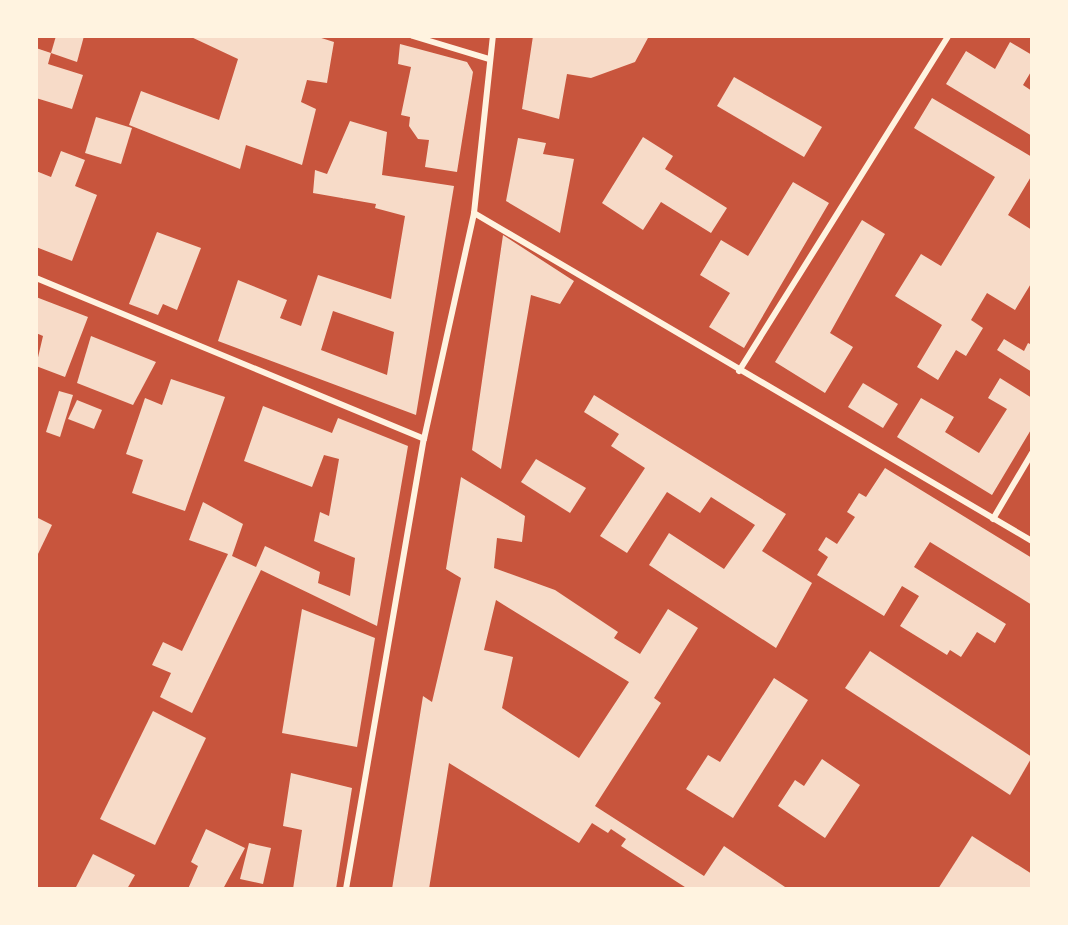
<!DOCTYPE html>
<style>
body{margin:0}
#map{position:relative;width:1068px;height:925px;overflow:hidden;background:#c8553d;font-family:Lato,sans-serif}
div>[style]{position:absolute}
.building>*{inset:0;background:#f7dbc8}
.minor>*{height:6px;margin:-3px;padding:0 3px;transform-origin:3px;border-radius:3px;background:#fff3e0}
span{translate:-50% -50%;white-space:nowrap;text-align:center;line-height:1.15;-webkit-text-stroke:6px #fff3e0;paint-order:stroke}
.frame{position:absolute;inset:0;border:38px solid #fff3e0;pointer-events:none}
</style>
<div id="map">
<div class="building">
<i style="clip-path:polygon(56px 36px,84px 36px,77px 62px,51px 53px)"></i>
<i style="clip-path:polygon(189px 36px,315px 36px,334px 42px,327px 83px,307px 80px,301px 102px,316px 109px,302px 165px,246px 145px,240px 169px,129px 125px,141px 91px,219px 120px,238px 59px)"></i>
<i style="clip-path:polygon(533px 36px,649px 36px,635px 62px,591px 78px,567px 74px,559px 119px,522px 109px)"></i>
<i style="clip-path:polygon(1010px 42px,1032px 55px,1032px 70px,1023px 85px,1032px 91px,1032px 136px,946px 84px,966px 51px,995px 69px)"></i>
<i style="clip-path:polygon(400px 44px,467px 62px,473px 72px,457px 172px,425px 167px,429px 140px,418px 139px,409px 126px,410px 117px,401px 115px,411px 67px,398px 64px)"></i>
<i style="clip-path:polygon(36px 48px,51px 53px,48px 64px,83px 75px,72px 109px,36px 98px)"></i>
<i style="clip-path:polygon(734px 77px,822px 127px,804px 157px,717px 106px)"></i>
<i style="clip-path:polygon(932px 98px,1032px 157px,1032px 175px,1008px 215px,1032px 230px,1032px 282px,1015px 310px,987px 293px,971px 320px,983px 328px,966px 356px,956px 350px,938px 380px,917px 367px,942px 325px,895px 296px,921px 254px,941px 266px,995px 177px,914px 128px)"></i>
<i style="clip-path:polygon(96px 117px,132px 128px,121px 164px,85px 153px)"></i>
<i style="clip-path:polygon(evenodd,350px 121px,387px 132px,382px 175px,454px 186px,416px 415px,218px 341px,238px 280px,287px 300px,280px 318px,301px 326px,318px 275px,391px 299px,405px 216px,375px 208px,376px 204px,313px 193px,315px 170px,327px 174px,350px 121px,333px 311px,394px 332px,387px 375px,321px 350px,333px 311px)"></i>
<i style="clip-path:polygon(643px 137px,673px 156px,665px 169px,727px 208px,711px 233px,661px 202px,643px 230px,602px 203px)"></i>
<i style="clip-path:polygon(518px 138px,546px 143px,543px 154px,574px 159px,560px 233px,506px 201px)"></i>
<i style="clip-path:polygon(61px 151px,85px 160px,75px 186px,97px 195px,72px 261px,36px 247px,36px 171px,51px 177px)"></i>
<i style="clip-path:polygon(793px 182px,829px 203px,744px 348px,709px 327px,730px 293px,700px 275px,721px 240px,748px 256px)"></i>
<i style="clip-path:polygon(862px 220px,885px 234px,830px 333px,853px 347px,825px 393px,775px 362px)"></i>
<i style="clip-path:polygon(157px 232px,201px 248px,177px 310px,163px 304px,158px 315px,129px 304px)"></i>
<i style="clip-path:polygon(503px 235px,574px 281px,560px 304px,531px 295px,501px 469px,472px 450px)"></i>
<i style="clip-path:polygon(36px 297px,88px 317px,65px 377px,36px 366px,43px 336px,36px 333px)"></i>
<i style="clip-path:polygon(91px 336px,156px 362px,133px 405px,77px 383px)"></i>
<i style="clip-path:polygon(1004px 339px,1024px 351px,1028px 343px,1032px 345px,1032px 372px,997px 350px)"></i>
<i style="clip-path:polygon(1000px 378px,1032px 398px,1032px 428px,992px 495px,897px 437px,921px 398px,954px 417px,945px 432px,979px 453px,1007px 409px,988px 398px)"></i>
<i style="clip-path:polygon(171px 379px,225px 397px,185px 511px,132px 493px,143px 460px,126px 454px,145px 398px,162px 405px)"></i>
<i style="clip-path:polygon(863px 383px,898px 404px,883px 428px,848px 407px)"></i>
<i style="clip-path:polygon(59px 391px,73px 395px,60px 437px,46px 432px)"></i>
<i style="clip-path:polygon(594px 395px,786px 514px,762px 551px,812px 583px,776px 648px,649px 565px,669px 533px,724px 569px,755px 525px,711px 497px,700px 513px,667px 492px,627px 553px,600px 536px,645px 468px,611px 446px,619px 434px,584px 412px)"></i>
<i style="clip-path:polygon(77px 400px,102px 410px,94px 429px,68px 419px)"></i>
<i style="clip-path:polygon(263px 406px,332px 433px,338px 418px,408px 446px,377px 626px,261px 570px,192px 713px,160px 697px,171px 673px,152px 665px,163px 642px,182px 651px,228px 554px,189px 540px,203px 502px,243px 524px,232px 556px,256px 567px,265px 546px,320px 572px,318px 583px,350px 596px,355px 558px,314px 541px,320px 512px,329px 516px,339px 459px,324px 455px,312px 487px,244px 461px)"></i>
<i style="clip-path:polygon(536px 459px,586px 488px,570px 513px,521px 482px)"></i>
<i style="clip-path:polygon(885px 468px,1032px 558px,1032px 605px,930px 542px,914px 567px,1006px 624px,995px 643px,977px 632px,961px 657px,950px 650px,947px 655px,900px 626px,919px 596px,902px 586px,884px 616px,817px 575px,828px 557px,818px 550px,826px 537px,837px 544px,855px 517px,847px 512px,859px 493px,866px 497px)"></i>
<i style="clip-path:polygon(evenodd,461px 477px,525px 516px,522px 542px,497px 538px,494px 568px,555px 590px,618px 632px,614px 638px,640px 654px,668px 609px,698px 628px,654px 698px,661px 703px,595px 806px,704px 876px,724px 846px,788px 889px,688px 889px,621px 846px,626px 839px,611px 829px,608px 833px,592px 823px,579px 843px,449px 763px,429px 889px,392px 889px,423px 696px,432px 702px,461px 578px,446px 569px,461px 477px,496px 600px,629px 682px,579px 758px,502px 708px,513px 657px,484px 650px,496px 600px)"></i>
<i style="clip-path:polygon(36px 517px,52px 525px,36px 558px)"></i>
<i style="clip-path:polygon(302px 609px,375px 638px,357px 747px,282px 733px)"></i>
<i style="clip-path:polygon(870px 651px,1032px 757px,1010px 795px,845px 688px)"></i>
<i style="clip-path:polygon(774px 678px,808px 700px,733px 818px,686px 789px,708px 755px,720px 762px)"></i>
<i style="clip-path:polygon(153px 711px,206px 738px,155px 845px,100px 819px)"></i>
<i style="clip-path:polygon(822px 759px,860px 785px,825px 838px,778px 806px,795px 780px,804px 786px)"></i>
<i style="clip-path:polygon(291px 773px,352px 788px,336px 889px,293px 889px,302px 830px,283px 826px)"></i>
<i style="clip-path:polygon(206px 829px,245px 848px,223px 889px,188px 889px,198px 866px,191px 862px)"></i>
<i style="clip-path:polygon(972px 836px,1032px 874px,1032px 889px,938px 889px)"></i>
<i style="clip-path:polygon(249px 843px,271px 848px,263px 884px,240px 879px)"></i>
<i style="clip-path:polygon(93px 854px,135px 875px,127px 889px,75px 889px)"></i>
</div>
<div class="minor">
<i style="left:413px;top:36px;width:79px;rotate:16.8deg"></i>
<i style="left:474px;top:213px;width:647px;rotate:30.45deg"></i>
<i style="left:36px;top:278px;width:420px;rotate:22.5deg"></i>
<i style="left:739px;top:371px;width:395px;rotate:-58deg"></i>
<i style="left:993px;top:519px;width:77px;rotate:-59.4deg"></i>
<i style="left:346px;top:889px;width:457px;rotate:-80.2deg"></i>
<i style="left:424px;top:439px;width:231px;rotate:-77.5deg"></i>
<i style="left:474px;top:213px;width:178px;rotate:-83.9deg"></i>
</div>
<div class="frame"></div>
</div>
